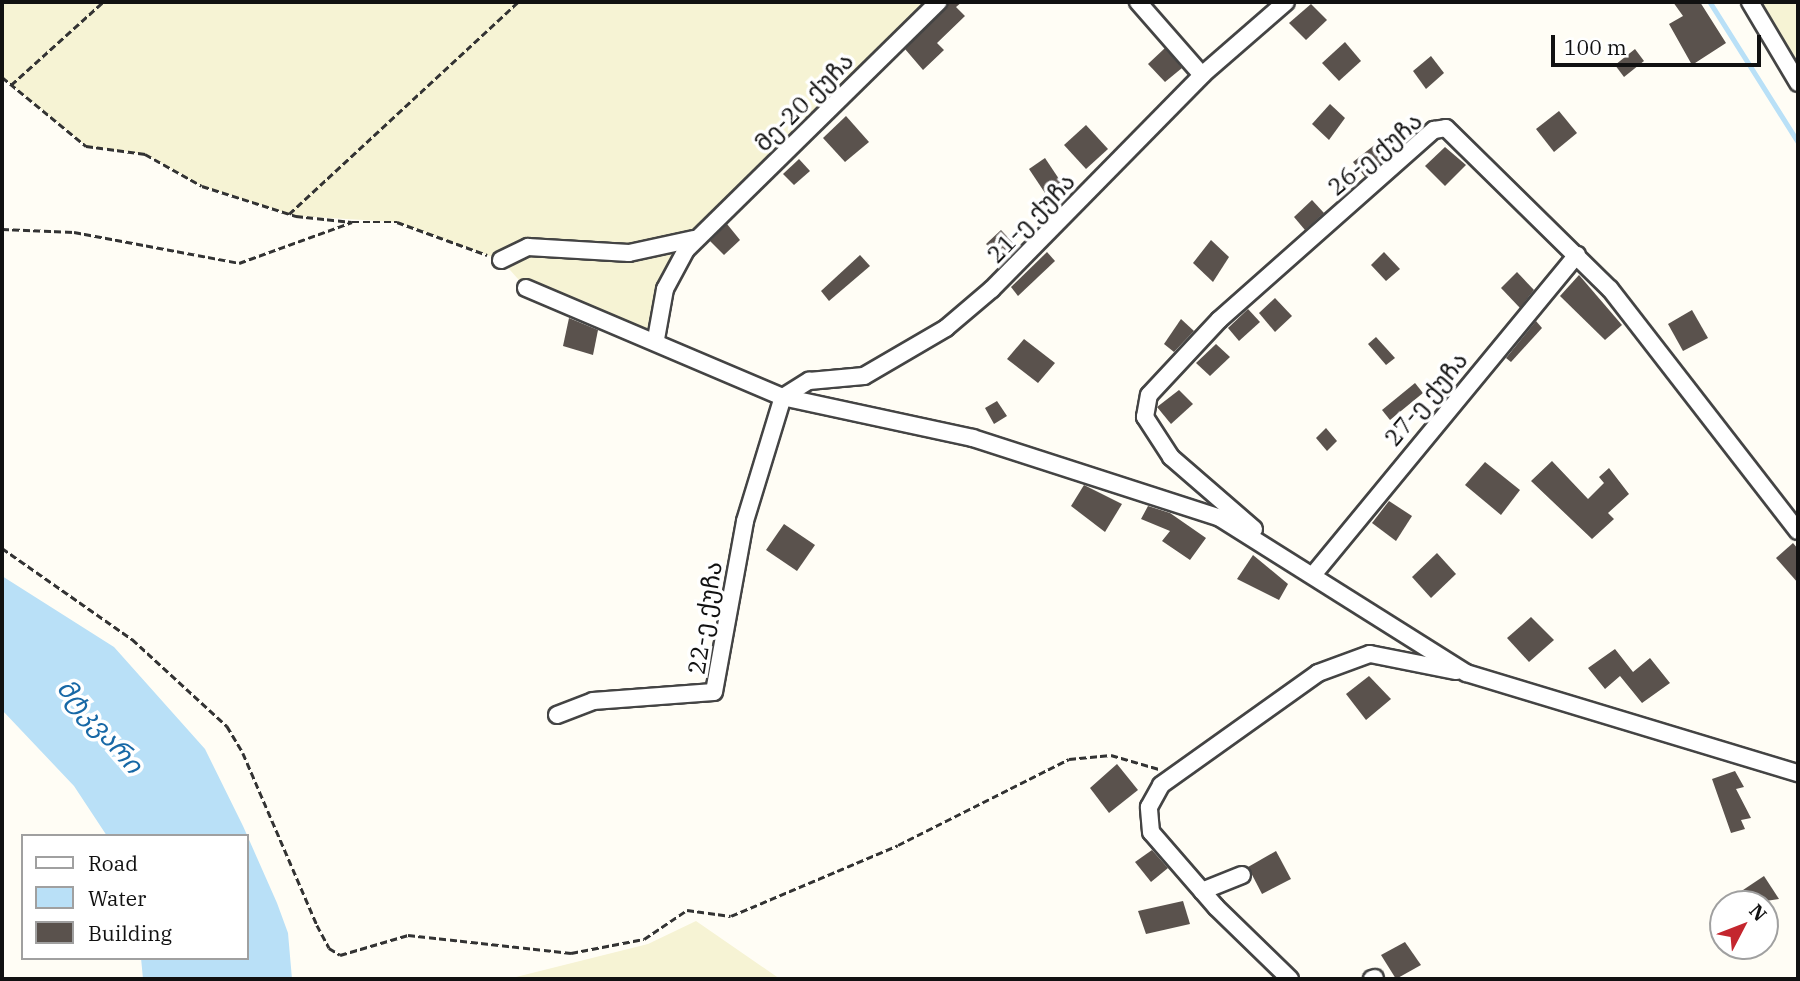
<!DOCTYPE html>
<meta charset="utf-8">
<style>
body{margin:0}
#map{position:relative;width:1800px;height:981px;overflow:hidden;background:#fffdf5;font-family:"IBM Plex Serif","Noto Sans Georgian",serif}
div>[style]{position:absolute}
.farmland>*{inset:0;background:#f6f3d4}
.water>*{inset:0;background:#b9e0f7}
.stream>*{height:4.5px;margin:-2.25px;padding:0 2.25px;transform-origin:2.25px;border-radius:2.25px;background:#b9e0f7}
.building>*{inset:0;background:#5a524d}
.path>*{height:2.5px;margin-top:-1.25px;transform-origin:0;background:repeating-linear-gradient(90deg,#333 0 7px,transparent 0 10.5px)}
.roads{filter:drop-shadow(2px 0 #444) drop-shadow(-2px 0 #444) drop-shadow(0 2px #444) drop-shadow(0 -2px #444)}
.minor>*{height:16px;margin:-8px;padding:0 8px;transform-origin:8px;border-radius:8px;background:#fff}
span{translate:-50% -50%;white-space:nowrap;text-align:center;line-height:1.15;-webkit-text-stroke:7px #fff;paint-order:stroke}
.street-label{font-size:24px;color:#111}
.water-label{font-size:26px;color:#1768a6;font-style:italic}
.frame{position:absolute;inset:0;border:4px solid #111;pointer-events:none}
.legend{position:absolute;left:21px;top:834px;width:228px;height:126px;box-sizing:border-box;background:#fff;border:2px solid #a0a0a0;margin:0;padding:9px 12px;list-style:none;font-size:21px;color:#111}
.legend li{display:flex;align-items:center;gap:14px;height:35px}
.legend b{width:35px;border:2px solid #a0a0a0}
.north{position:absolute;left:1709px;top:890px;width:70px;height:70px;box-sizing:border-box;background:#fff;border:2px solid #a0a0a0;border-radius:50%;rotate:48deg;font-size:19px;font-weight:700;line-height:28px;text-align:center;color:#111}
.north::after{content:'';display:block;margin:auto;width:24px;height:32px;background:#c4262e;clip-path:polygon(50% 0,100% 100%,50% 72%,0 100%)}
.scale{position:absolute;left:1551px;top:35px;width:210px;height:32px;box-sizing:border-box;border:4px solid #111;border-top:0;padding-left:9px;font-size:21px;line-height:24px;white-space:nowrap;color:#111;-webkit-text-stroke:5px #fff;paint-order:stroke}
</style>
<div id="map">
<div class="farmland">
<i style="clip-path:polygon(2px 2px,938px 2px,686px 250px,656px 339px,526px 288px,501px 260px,397px 222px,296px 216px,202px 186px,145px 154px,86px 146px,2px 77px)"></i>
<i style="clip-path:polygon(1750px 2px,1798px 2px,1798px 83px)"></i>
<i style="clip-path:polygon(696px 921px,780px 979px,508px 979px,648px 944px)"></i>
</div>
<div class="water">
<i style="clip-path:polygon(2px 576px,114px 647px,205px 749px,243px 826px,277px 903px,288px 933px,292px 979px,143px 979px,141px 958px,247px 958px,247px 836px,107px 836px,74px 786px,2px 710px)"></i>
</div>
<div class="stream">
<i style="left:1710px;top:2px;width:165px;rotate:57.8deg"></i>
</div>
<div class="building">
<i style="clip-path:polygon(948px 2px,962px 2px,956px 7px,965px 16px,937px 43px,944px 50px,923px 70px,905px 49px)"></i>
<i style="clip-path:polygon(1673px 2px,1700px 2px,1726px 43px,1692px 65px,1669px 24px,1683px 16px)"></i>
<i style="clip-path:polygon(1311px 4px,1327px 20px,1306px 40px,1289px 23px)"></i>
<i style="clip-path:polygon(1345px 42px,1361px 61px,1339px 81px,1322px 63px)"></i>
<i style="clip-path:polygon(1165px 48px,1182px 68px,1165px 82px,1148px 64px)"></i>
<i style="clip-path:polygon(1635px 49px,1644px 61px,1624px 77px,1615px 65px)"></i>
<i style="clip-path:polygon(1431px 56px,1444px 73px,1426px 89px,1413px 71px)"></i>
<i style="clip-path:polygon(1330px 104px,1345px 118px,1329px 140px,1312px 124px)"></i>
<i style="clip-path:polygon(1559px 111px,1577px 133px,1554px 152px,1536px 129px)"></i>
<i style="clip-path:polygon(846px 116px,869px 142px,845px 162px,823px 138px)"></i>
<i style="clip-path:polygon(1086px 125px,1108px 149px,1086px 169px,1064px 145px)"></i>
<i style="clip-path:polygon(1377px 143px,1388px 157px,1365px 177px,1353px 162px)"></i>
<i style="clip-path:polygon(1445px 147px,1466px 165px,1445px 186px,1425px 166px)"></i>
<i style="clip-path:polygon(1045px 158px,1061px 182px,1045px 193px,1029px 169px)"></i>
<i style="clip-path:polygon(799px 159px,810px 171px,794px 185px,783px 174px)"></i>
<i style="clip-path:polygon(1312px 200px,1324px 213px,1305px 230px,1294px 217px)"></i>
<i style="clip-path:polygon(727px 224px,740px 240px,724px 255px,710px 241px)"></i>
<i style="clip-path:polygon(1001px 230px,1016px 246px,1002px 259px,986px 244px)"></i>
<i style="clip-path:polygon(1211px 240px,1229px 257px,1213px 282px,1193px 263px)"></i>
<i style="clip-path:polygon(1047px 252px,1055px 261px,1018px 296px,1011px 287px)"></i>
<i style="clip-path:polygon(1384px 252px,1400px 269px,1386px 281px,1371px 265px)"></i>
<i style="clip-path:polygon(860px 255px,870px 266px,829px 301px,821px 291px)"></i>
<i style="clip-path:polygon(1517px 272px,1534px 290px,1520px 308px,1501px 288px)"></i>
<i style="clip-path:polygon(1579px 275px,1622px 325px,1605px 340px,1560px 296px)"></i>
<i style="clip-path:polygon(1275px 298px,1292px 316px,1275px 332px,1259px 313px)"></i>
<i style="clip-path:polygon(1248px 309px,1260px 322px,1239px 341px,1228px 328px)"></i>
<i style="clip-path:polygon(1692px 310px,1708px 338px,1683px 351px,1668px 324px)"></i>
<i style="clip-path:polygon(569px 318px,598px 330px,593px 355px,563px 346px)"></i>
<i style="clip-path:polygon(1181px 319px,1194px 331px,1174px 352px,1164px 344px)"></i>
<i style="clip-path:polygon(1536px 321px,1542px 328px,1511px 362px,1506px 358px)"></i>
<i style="clip-path:polygon(1376px 337px,1395px 358px,1386px 365px,1368px 344px)"></i>
<i style="clip-path:polygon(1024px 339px,1055px 363px,1038px 383px,1007px 359px)"></i>
<i style="clip-path:polygon(1216px 344px,1230px 357px,1210px 376px,1196px 363px)"></i>
<i style="clip-path:polygon(1415px 383px,1423px 393px,1390px 420px,1382px 410px)"></i>
<i style="clip-path:polygon(1179px 390px,1193px 404px,1171px 424px,1157px 407px)"></i>
<i style="clip-path:polygon(997px 401px,1007px 416px,994px 424px,985px 408px)"></i>
<i style="clip-path:polygon(1326px 428px,1337px 441px,1327px 451px,1316px 438px)"></i>
<i style="clip-path:polygon(1552px 461px,1588px 499px,1604px 483px,1599px 477px,1609px 468px,1629px 494px,1608px 513px,1614px 519px,1592px 539px,1531px 481px)"></i>
<i style="clip-path:polygon(1485px 462px,1520px 490px,1501px 515px,1465px 485px)"></i>
<i style="clip-path:polygon(1084px 485px,1122px 504px,1105px 532px,1071px 506px)"></i>
<i style="clip-path:polygon(1389px 501px,1412px 516px,1396px 541px,1372px 523px)"></i>
<i style="clip-path:polygon(1148px 506px,1170px 513px,1206px 538px,1190px 560px,1162px 541px,1170px 531px,1141px 519px)"></i>
<i style="clip-path:polygon(784px 524px,815px 545px,797px 571px,766px 550px)"></i>
<i style="clip-path:polygon(1793px 543px,1798px 549px,1798px 583px,1776px 558px)"></i>
<i style="clip-path:polygon(1437px 553px,1456px 574px,1431px 598px,1412px 577px)"></i>
<i style="clip-path:polygon(1253px 555px,1288px 584px,1279px 600px,1237px 579px)"></i>
<i style="clip-path:polygon(1531px 617px,1554px 640px,1529px 662px,1507px 638px)"></i>
<i style="clip-path:polygon(1615px 649px,1633px 672px,1650px 658px,1670px 683px,1642px 703px,1620px 676px,1605px 689px,1588px 668px)"></i>
<i style="clip-path:polygon(1369px 676px,1391px 699px,1366px 720px,1346px 694px)"></i>
<i style="clip-path:polygon(1117px 764px,1138px 790px,1109px 813px,1090px 788px)"></i>
<i style="clip-path:polygon(1735px 771px,1744px 787px,1736px 789px,1751px 818px,1741px 820px,1745px 829px,1731px 833px,1712px 779px)"></i>
<i style="clip-path:polygon(1152px 850px,1168px 868px,1151px 882px,1135px 862px)"></i>
<i style="clip-path:polygon(1276px 851px,1291px 879px,1262px 894px,1248px 867px)"></i>
<i style="clip-path:polygon(1764px 876px,1779px 899px,1746px 904px,1740px 892px)"></i>
<i style="clip-path:polygon(1183px 901px,1190px 924px,1146px 934px,1138px 911px)"></i>
<i style="clip-path:polygon(1405px 942px,1421px 965px,1396px 979px,1381px 955px)"></i>
</div>
<div class="path">
<i style="left:2px;top:77px;width:109px;rotate:39.4deg"></i>
<i style="left:86px;top:146px;width:60px;rotate:7.7deg"></i>
<i style="left:145px;top:154px;width:65px;rotate:29.3deg"></i>
<i style="left:202px;top:186px;width:99px;rotate:17.7deg"></i>
<i style="left:296px;top:216px;width:56px;rotate:6.1deg"></i>
<i style="left:11px;top:85px;width:124px;rotate:-42.1deg"></i>
<i style="left:289px;top:214px;width:312px;rotate:-42.8deg"></i>
<i style="left:2px;top:229px;width:72px;rotate:2.4deg"></i>
<i style="left:74px;top:232px;width:168px;rotate:10.6deg"></i>
<i style="left:239px;top:263px;width:120px;rotate:-19.9deg"></i>
<i style="left:352px;top:222px;width:45px"></i>
<i style="left:397px;top:222px;width:96px;rotate:20.1deg"></i>
<i style="left:2px;top:548px;width:159px;rotate:35deg"></i>
<i style="left:132px;top:639px;width:129px;rotate:42.5deg"></i>
<i style="left:227px;top:726px;width:31px;rotate:59deg"></i>
<i style="left:243px;top:753px;width:187px;rotate:66.7deg"></i>
<i style="left:317px;top:925px;width:26px;rotate:62deg"></i>
<i style="left:329px;top:948px;width:13px;rotate:32deg"></i>
<i style="left:340px;top:955px;width:71px;rotate:-16.4deg"></i>
<i style="left:408px;top:935px;width:164px;rotate:6.3deg"></i>
<i style="left:571px;top:953px;width:74px;rotate:-10.9deg"></i>
<i style="left:644px;top:939px;width:52px;rotate:-34deg"></i>
<i style="left:687px;top:910px;width:44px;rotate:7.8deg"></i>
<i style="left:731px;top:916px;width:181px;rotate:-23deg"></i>
<i style="left:898px;top:845px;width:191px;rotate:-26.7deg"></i>
<i style="left:1069px;top:759px;width:42px;rotate:-5.4deg"></i>
<i style="left:1111px;top:755px;width:50px;rotate:16.3deg"></i>
</div>
<div class="roads">
<div class="minor">
<i style="left:1138px;top:2px;width:97px;rotate:48.8deg"></i>
<i style="left:1750px;top:2px;width:94px;rotate:59.3deg"></i>
<i style="left:501px;top:260px;width:30px;rotate:-26deg"></i>
<i style="left:528px;top:247px;width:101px;rotate:3.4deg"></i>
<i style="left:629px;top:253px;width:66px;rotate:-12.2deg"></i>
<i style="left:526px;top:288px;width:279px;rotate:23deg"></i>
<i style="left:783px;top:397px;width:194px;rotate:12.2deg"></i>
<i style="left:973px;top:438px;width:260px;rotate:17.9deg"></i>
<i style="left:1220px;top:518px;width:291px;rotate:32.2deg"></i>
<i style="left:1466px;top:673px;width:347px;rotate:16.8deg"></i>
<i style="left:656px;top:339px;width:51px;rotate:-79.8deg"></i>
<i style="left:665px;top:289px;width:44px;rotate:-61.7deg"></i>
<i style="left:686px;top:250px;width:354px;rotate:-44.5deg"></i>
<i style="left:1254px;top:529px;width:110px;rotate:-139.1deg"></i>
<i style="left:1171px;top:457px;width:48px;rotate:-123deg"></i>
<i style="left:1145px;top:417px;width:22px;rotate:-80deg"></i>
<i style="left:1149px;top:395px;width:103px;rotate:-47deg"></i>
<i style="left:1219px;top:320px;width:287px;rotate:-41.5deg"></i>
<i style="left:1434px;top:130px;width:12px;rotate:-9deg"></i>
<i style="left:1446px;top:128px;width:230px;rotate:44.5deg"></i>
<i style="left:1610px;top:289px;width:306px;rotate:52.2deg"></i>
<i style="left:1313px;top:575px;width:415px;rotate:-50.5deg"></i>
<i style="left:557px;top:715px;width:39px;rotate:-21deg"></i>
<i style="left:593px;top:701px;width:121px;rotate:-4.3deg"></i>
<i style="left:714px;top:692px;width:174px;rotate:-79.7deg"></i>
<i style="left:745px;top:521px;width:130px;rotate:-73deg"></i>
<i style="left:783px;top:397px;width:31px;rotate:-32deg"></i>
<i style="left:809px;top:381px;width:55px;rotate:-5.2deg"></i>
<i style="left:864px;top:376px;width:95px;rotate:-30.3deg"></i>
<i style="left:946px;top:328px;width:60px;rotate:-40.3deg"></i>
<i style="left:992px;top:289px;width:300px;rotate:-45.5deg"></i>
<i style="left:1202px;top:75px;width:111px;rotate:-41deg"></i>
<i style="left:1202px;top:891px;width:43px;rotate:-21.8deg"></i>
<i style="left:1290px;top:979px;width:103px;rotate:-135.8deg"></i>
<i style="left:1216px;top:907px;width:99px;rotate:-130.9deg"></i>
<i style="left:1151px;top:832px;width:25px;rotate:-95deg"></i>
<i style="left:1149px;top:807px;width:25px;rotate:-61deg"></i>
<i style="left:1161px;top:785px;width:193px;rotate:-35.5deg"></i>
<i style="left:1318px;top:673px;width:55px;rotate:-20.1deg"></i>
<i style="left:1370px;top:654px;width:88px;rotate:11.2deg"></i>
<i style="left:1372px;top:979px;width:3px;rotate:-18deg"></i>
</div>
</div>
<div class="street-label">
<span style="left:804px;top:102px;rotate:-45deg">მე-20 ქუჩა</span>
<span style="left:1375px;top:154px;rotate:-40deg">26-ე ქუჩა</span>
<span style="left:1031px;top:218px;rotate:-46deg">21-ე ქუჩა</span>
<span style="left:1426px;top:399px;rotate:-50deg">27-ე ქუჩა</span>
<span style="left:705px;top:618px;rotate:-81deg">22-ე ქუჩა</span>
</div>
<div class="water-label">
<span style="left:100px;top:726px;rotate:49deg">მტკვარი</span>
</div>
<div class="frame"></div>
<ul class="legend">
<li><b style="height:9px;background:#fff"></b>Road</li>
<li><b style="height:19px;background:#b9e0f7"></b>Water</li>
<li><b style="height:19px;background:#5a524d"></b>Building</li>
</ul>
<div class="north">N</div>
<div class="scale">100 m</div>
</div>
